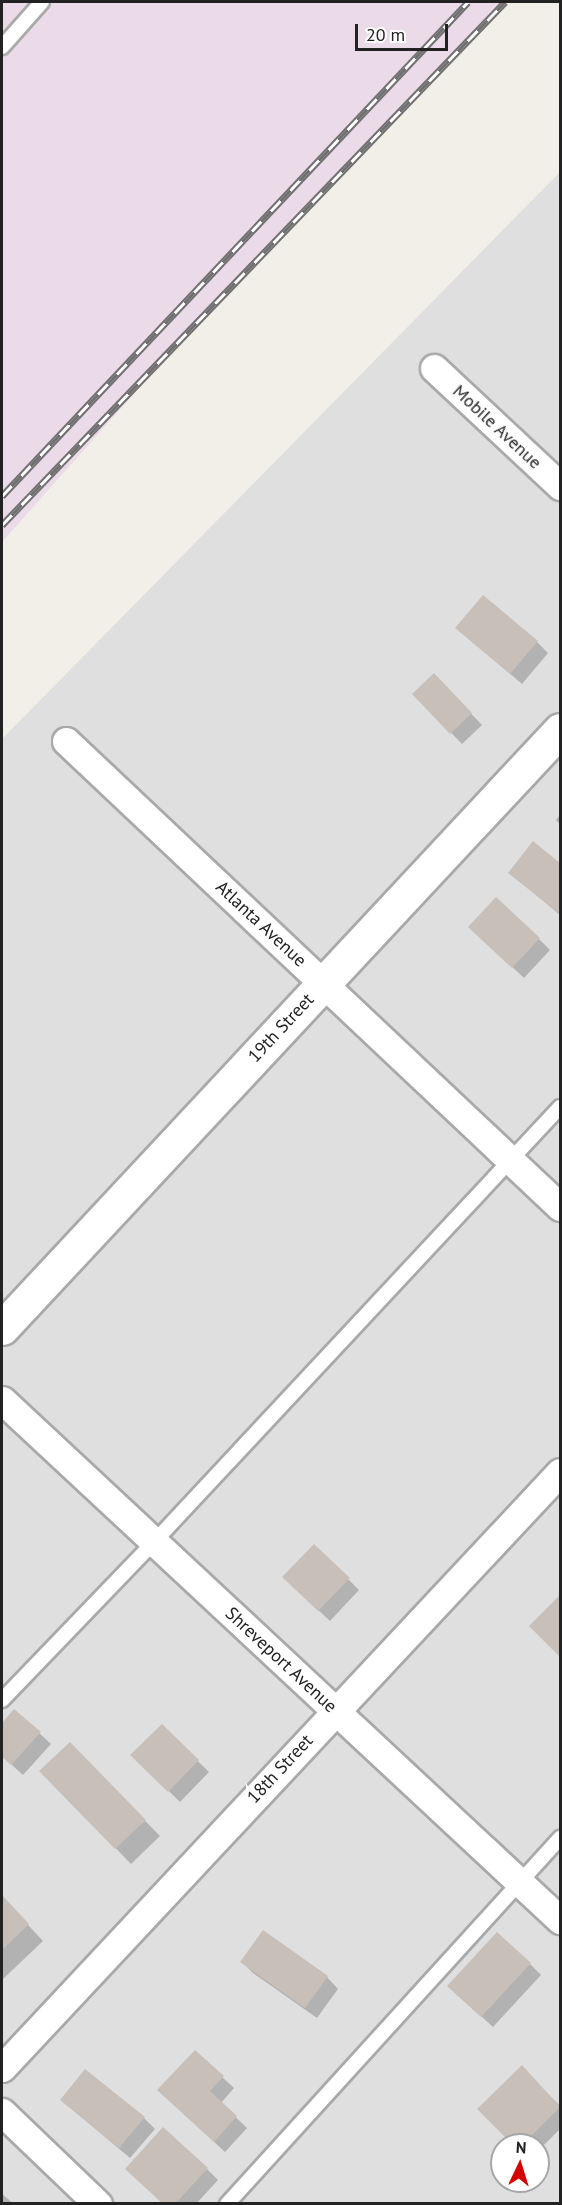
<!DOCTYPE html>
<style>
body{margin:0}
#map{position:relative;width:562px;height:2205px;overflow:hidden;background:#f2efe9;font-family:"PT Sans",sans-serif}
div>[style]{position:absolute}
.residential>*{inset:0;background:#e0dfdf}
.industrial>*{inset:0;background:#ebdbe8}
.shadow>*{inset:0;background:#0003}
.building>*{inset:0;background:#c7bfb8}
.roads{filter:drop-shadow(2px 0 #a9a9a9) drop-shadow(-2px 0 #a9a9a9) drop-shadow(0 2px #a9a9a9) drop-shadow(0 -2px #a9a9a9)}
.service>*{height:14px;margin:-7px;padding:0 7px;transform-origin:7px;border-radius:7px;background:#fff}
.minor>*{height:27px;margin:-13.5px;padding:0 13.5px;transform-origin:13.5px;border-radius:13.5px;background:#fff}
.tertiary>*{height:33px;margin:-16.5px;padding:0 16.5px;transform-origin:16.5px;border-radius:16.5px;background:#fff}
.rail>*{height:7px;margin-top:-3.5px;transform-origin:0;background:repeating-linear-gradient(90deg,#fff 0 14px,#707070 0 28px);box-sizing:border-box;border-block:2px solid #707070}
span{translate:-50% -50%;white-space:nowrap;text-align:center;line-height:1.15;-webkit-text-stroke:6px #fff;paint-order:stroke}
.street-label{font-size:18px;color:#222}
.frame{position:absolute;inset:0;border:3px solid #222;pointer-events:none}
.north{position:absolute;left:490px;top:2133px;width:60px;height:60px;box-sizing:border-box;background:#fff;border:2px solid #a7a7a7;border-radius:50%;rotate:4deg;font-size:16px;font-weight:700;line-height:24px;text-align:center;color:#222}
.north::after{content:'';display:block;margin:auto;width:21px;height:27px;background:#d40000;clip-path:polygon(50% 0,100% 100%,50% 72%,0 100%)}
.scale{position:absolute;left:355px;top:24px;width:93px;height:27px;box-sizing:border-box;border:3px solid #222;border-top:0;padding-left:8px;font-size:18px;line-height:21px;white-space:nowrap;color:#222;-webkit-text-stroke:4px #fff;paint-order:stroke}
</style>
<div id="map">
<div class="residential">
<i style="clip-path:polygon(evenodd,560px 172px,560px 2203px,2px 2204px,2px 739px,560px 172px,502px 2145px,538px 2145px,538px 2181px,502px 2181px,502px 2145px)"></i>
</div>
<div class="industrial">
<i style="clip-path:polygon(2px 2px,505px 2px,205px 314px,2px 542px)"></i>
</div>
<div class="shadow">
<i style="clip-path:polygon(468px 638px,537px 642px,548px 653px,522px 684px)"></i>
<i style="clip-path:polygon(434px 675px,482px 725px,462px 744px,414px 694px)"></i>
<i style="clip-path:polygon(560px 815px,560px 824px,556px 820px)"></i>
<i style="clip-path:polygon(534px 844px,560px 865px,560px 915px,510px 873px)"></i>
<i style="clip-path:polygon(481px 938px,539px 939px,550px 950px,524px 978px)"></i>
<i style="clip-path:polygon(349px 1580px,359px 1590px,330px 1621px,295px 1588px)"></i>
<i style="clip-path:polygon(560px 1597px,560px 1655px,531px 1626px)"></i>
<i style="clip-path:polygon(15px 1711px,51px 1744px,23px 1775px,2px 1756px,2px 1725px)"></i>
<i style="clip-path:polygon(162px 1726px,209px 1772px,180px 1802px,132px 1755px)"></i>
<i style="clip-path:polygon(70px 1744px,160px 1836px,131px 1864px,41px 1771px)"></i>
<i style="clip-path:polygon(2px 1897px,43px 1941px,2px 1980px)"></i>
<i style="clip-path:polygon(264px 1932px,327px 1977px,338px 1989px,317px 2018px,253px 1973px,242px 1962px)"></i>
<i style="clip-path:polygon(530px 1964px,541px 1975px,493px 2027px,460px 1997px)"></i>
<i style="clip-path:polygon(195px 2052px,234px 2088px,221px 2103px,247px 2128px,225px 2152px,170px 2101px)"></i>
<i style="clip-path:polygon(522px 2067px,560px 2106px,560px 2129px,538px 2151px,538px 2145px,515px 2145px)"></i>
<i style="clip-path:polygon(73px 2110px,144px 2118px,155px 2129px,130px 2158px)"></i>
<i style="clip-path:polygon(207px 2169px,218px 2180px,196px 2204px,164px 2204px)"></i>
<i style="clip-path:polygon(2px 2194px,14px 2204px,2px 2204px)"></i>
</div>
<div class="building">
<i style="clip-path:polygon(483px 595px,538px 641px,510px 674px,455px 628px)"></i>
<i style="clip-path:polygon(434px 673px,472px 713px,450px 734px,412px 694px)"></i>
<i style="clip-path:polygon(533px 841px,560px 863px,560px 914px,508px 873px)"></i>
<i style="clip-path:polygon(496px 897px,540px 938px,512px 968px,468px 927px)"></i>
<i style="clip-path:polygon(314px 1544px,350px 1578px,318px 1611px,282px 1577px)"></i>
<i style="clip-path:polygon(560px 1595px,560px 1657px,529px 1626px)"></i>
<i style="clip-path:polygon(14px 1709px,41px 1732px,11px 1765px,2px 1757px,2px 1723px)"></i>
<i style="clip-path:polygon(162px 1724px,199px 1760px,168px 1792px,130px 1755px)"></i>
<i style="clip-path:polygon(70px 1742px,146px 1820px,115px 1849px,39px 1771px)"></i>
<i style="clip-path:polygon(2px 1895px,29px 1924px,2px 1950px)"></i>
<i style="clip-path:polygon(263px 1930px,328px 1976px,305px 2008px,240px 1962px)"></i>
<i style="clip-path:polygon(497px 1932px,531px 1963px,481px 2017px,447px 1986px)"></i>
<i style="clip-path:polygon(195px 2050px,224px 2076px,210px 2091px,237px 2116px,214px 2142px,157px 2090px)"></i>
<i style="clip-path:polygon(522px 2065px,560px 2107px,522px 2145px,513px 2145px,477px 2109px)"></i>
<i style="clip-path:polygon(85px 2069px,145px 2117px,119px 2148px,60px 2100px)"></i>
<i style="clip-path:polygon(163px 2127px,208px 2168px,175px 2204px,163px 2204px,125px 2169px)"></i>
</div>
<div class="roads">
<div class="service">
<i style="left:2px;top:47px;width:60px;rotate:-48.4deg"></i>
<i style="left:2px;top:1700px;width:219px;rotate:-46.1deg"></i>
<i style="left:154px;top:1542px;width:595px;rotate:-46.97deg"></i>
<i style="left:227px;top:2204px;width:495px;rotate:-47.7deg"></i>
</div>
<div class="minor">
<i style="left:434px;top:368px;width:173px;rotate:43.1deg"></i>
<i style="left:66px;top:741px;width:679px;rotate:43.33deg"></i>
<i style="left:2px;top:1400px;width:763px;rotate:42.98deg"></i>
<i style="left:2px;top:2068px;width:816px;rotate:-46.89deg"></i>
<i style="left:2px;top:2112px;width:133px;rotate:43.8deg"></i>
</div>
<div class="tertiary">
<i style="left:2px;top:1328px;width:818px;rotate:-46.98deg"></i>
</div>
</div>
<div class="rail">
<i style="left:2px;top:496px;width:679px;rotate:-46.67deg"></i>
<i style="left:2px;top:525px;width:726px;rotate:-46.12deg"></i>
</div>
<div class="street-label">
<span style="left:497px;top:427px;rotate:43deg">Mobile Avenue</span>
<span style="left:261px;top:924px;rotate:43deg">Atlanta Avenue</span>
<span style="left:281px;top:1028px;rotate:-47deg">19th Street</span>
<span style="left:281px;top:1660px;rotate:43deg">Shreveport Avenue</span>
<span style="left:280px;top:1769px;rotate:-47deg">18th Street</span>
</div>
<div class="frame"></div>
<div class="north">N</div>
<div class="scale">20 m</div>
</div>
